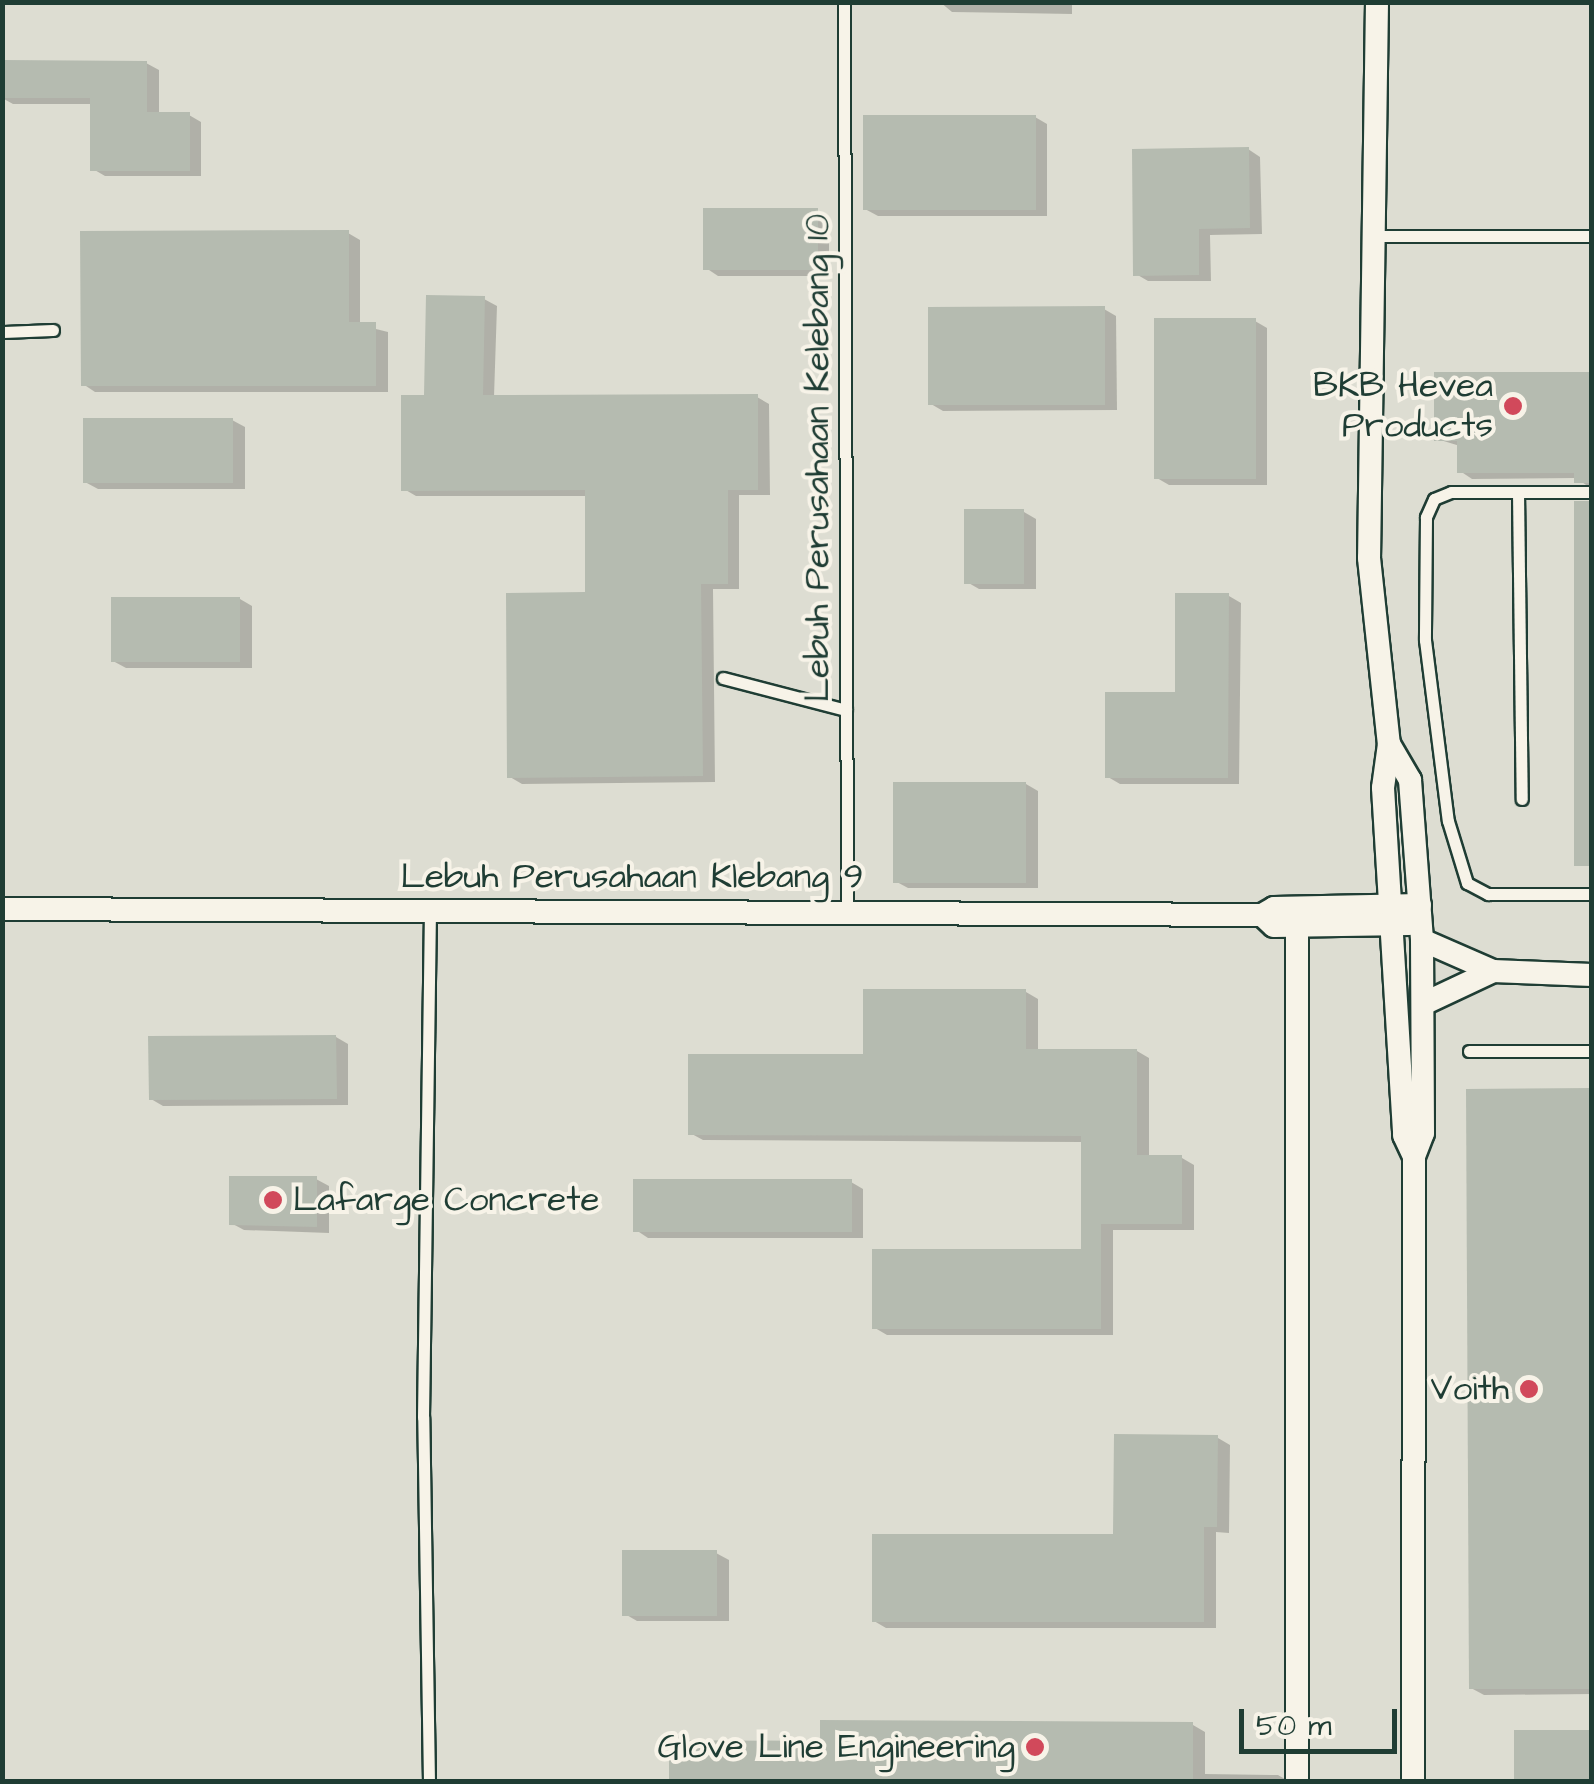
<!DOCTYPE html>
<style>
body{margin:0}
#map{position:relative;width:1594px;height:1784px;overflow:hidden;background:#eeece1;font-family:"Architects Daughter",sans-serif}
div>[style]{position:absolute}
.built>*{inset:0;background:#ddddd2}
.shadow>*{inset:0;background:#0003}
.building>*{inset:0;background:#b5bbb0}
.roads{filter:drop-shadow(2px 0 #1f3d34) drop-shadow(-2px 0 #1f3d34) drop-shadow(0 2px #1f3d34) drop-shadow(0 -2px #1f3d34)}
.lane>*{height:11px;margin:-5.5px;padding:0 5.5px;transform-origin:5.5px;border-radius:5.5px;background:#f7f3e8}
.street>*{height:22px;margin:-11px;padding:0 11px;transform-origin:11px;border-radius:11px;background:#f7f3e8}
.dots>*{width:28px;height:28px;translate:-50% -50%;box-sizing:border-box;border:5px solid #f7f3e8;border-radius:50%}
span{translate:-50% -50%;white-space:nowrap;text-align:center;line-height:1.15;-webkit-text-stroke:8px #f7f3e8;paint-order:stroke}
.poi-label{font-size:35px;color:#1f3d34}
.right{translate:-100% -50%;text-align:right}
.left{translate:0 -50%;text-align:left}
.street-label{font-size:35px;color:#1f3d34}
.frame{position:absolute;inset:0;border:5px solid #1f3d34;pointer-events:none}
.scale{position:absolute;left:1239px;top:1709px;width:158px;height:45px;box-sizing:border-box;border:5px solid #1f3d34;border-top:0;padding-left:12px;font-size:30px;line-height:35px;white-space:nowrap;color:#1f3d34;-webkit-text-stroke:8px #f7f3e8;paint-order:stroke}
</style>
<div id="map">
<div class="built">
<i style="clip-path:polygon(3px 3px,1591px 3px,1591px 1781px,3px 1781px)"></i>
</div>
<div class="shadow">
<i style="clip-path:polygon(643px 2px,732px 2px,732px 5px)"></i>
<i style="clip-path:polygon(940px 2px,1072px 2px,1072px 14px,952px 12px)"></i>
<i style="clip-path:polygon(146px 63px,159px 70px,159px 115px,189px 115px,201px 122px,201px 176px,105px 176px,93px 169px,93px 104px,13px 104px,2px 98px)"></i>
<i style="clip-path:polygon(1035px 117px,1047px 124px,1047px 216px,878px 216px,865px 209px)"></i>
<i style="clip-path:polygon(1248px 149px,1260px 157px,1262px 234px,1210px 235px,1211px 281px,1148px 281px,1136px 274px)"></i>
<i style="clip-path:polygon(817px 211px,829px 218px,829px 276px,718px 276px,706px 268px)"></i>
<i style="clip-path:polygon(348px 233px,360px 240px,360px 325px,388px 332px,388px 392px,95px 392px,83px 384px)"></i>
<i style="clip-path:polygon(484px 299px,497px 306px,494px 397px,757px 397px,769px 404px,770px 495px,739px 495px,739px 589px,713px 589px,715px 782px,522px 784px,510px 777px,587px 595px,587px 496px,416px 496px,404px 489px,427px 397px)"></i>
<i style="clip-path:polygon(1104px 309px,1116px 316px,1117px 410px,943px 411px,931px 404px)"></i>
<i style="clip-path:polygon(1255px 321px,1267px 328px,1267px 485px,1169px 485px,1157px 478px)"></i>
<i style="clip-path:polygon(1592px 374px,1592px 489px,1576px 478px,1472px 479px,1460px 471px,1460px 446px,1437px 439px)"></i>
<i style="clip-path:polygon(232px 420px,245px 427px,245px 489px,98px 489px,85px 482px)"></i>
<i style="clip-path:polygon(1024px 512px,1036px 519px,1036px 589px,979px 589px,967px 582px)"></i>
<i style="clip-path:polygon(1229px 596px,1241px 603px,1239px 784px,1120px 784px,1108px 777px,1177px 695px)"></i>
<i style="clip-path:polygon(240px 599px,252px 606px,252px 668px,126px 668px,113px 661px)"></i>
<i style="clip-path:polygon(1026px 784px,1038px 791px,1038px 888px,908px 888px,895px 881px)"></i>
<i style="clip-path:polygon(1026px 992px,1038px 999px,1038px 1051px,1137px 1051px,1149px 1058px,1149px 1158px,1182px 1158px,1194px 1165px,1194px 1230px,1113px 1230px,1113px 1335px,887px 1335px,875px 1328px,1083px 1251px,1083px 1142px,703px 1140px,690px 1133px)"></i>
<i style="clip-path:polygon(336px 1037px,348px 1044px,348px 1105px,163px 1106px,151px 1099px)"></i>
<i style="clip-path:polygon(1592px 1091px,1592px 1694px,1484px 1695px,1471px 1688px)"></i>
<i style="clip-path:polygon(316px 1179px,329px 1186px,329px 1233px,244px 1230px,231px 1223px)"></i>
<i style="clip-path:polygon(851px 1182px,863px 1189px,863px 1238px,648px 1238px,636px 1230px)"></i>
<i style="clip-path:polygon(1218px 1438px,1230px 1445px,1229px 1533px,1216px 1532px,1216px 1628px,886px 1628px,874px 1621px,1115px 1537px)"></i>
<i style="clip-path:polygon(716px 1553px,729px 1560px,729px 1621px,637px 1621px,625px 1614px)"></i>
<i style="clip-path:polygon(1193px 1725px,1205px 1732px,1205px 1774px,1278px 1775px,1290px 1782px,672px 1782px,822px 1743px)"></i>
</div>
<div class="building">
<i style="clip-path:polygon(2px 60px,147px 61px,147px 112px,190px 112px,190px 171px,90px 171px,90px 98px,2px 98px)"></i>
<i style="clip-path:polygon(863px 115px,1036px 115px,1036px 210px,863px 210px)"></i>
<i style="clip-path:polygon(1249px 147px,1250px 228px,1199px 229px,1199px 275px,1133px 276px,1132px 149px)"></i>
<i style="clip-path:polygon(703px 208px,818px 208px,818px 270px,703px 270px)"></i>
<i style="clip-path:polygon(349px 230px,349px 322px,376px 322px,376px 386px,81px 386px,80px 231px)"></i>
<i style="clip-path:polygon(426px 295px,485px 296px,483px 395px,758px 394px,758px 490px,728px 490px,728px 584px,701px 584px,703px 776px,507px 778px,506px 593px,585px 592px,585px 490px,401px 491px,401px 395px,424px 395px)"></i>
<i style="clip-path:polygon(1105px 306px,1105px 405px,928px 405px,928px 307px)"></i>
<i style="clip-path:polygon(1154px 318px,1256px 318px,1256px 479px,1154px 479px)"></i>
<i style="clip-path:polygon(1434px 372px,1592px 372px,1592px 483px,1574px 483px,1574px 473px,1457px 473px,1457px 441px,1434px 441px)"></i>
<i style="clip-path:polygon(83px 418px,233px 418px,233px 483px,83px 483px)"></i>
<i style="clip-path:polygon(1574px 501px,1592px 501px,1592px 866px,1574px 866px)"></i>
<i style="clip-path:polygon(964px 509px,1024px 509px,1024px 584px,964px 584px)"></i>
<i style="clip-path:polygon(1175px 593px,1229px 593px,1228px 778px,1105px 778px,1105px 692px,1175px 692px)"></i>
<i style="clip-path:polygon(111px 597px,240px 597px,240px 662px,111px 662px)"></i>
<i style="clip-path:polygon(893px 782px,1026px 782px,1026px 883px,893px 883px)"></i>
<i style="clip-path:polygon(863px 989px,1026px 989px,1026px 1049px,1137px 1049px,1137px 1155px,1182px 1155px,1182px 1224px,1101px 1224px,1101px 1329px,872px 1329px,872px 1249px,1081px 1249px,1081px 1136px,688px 1135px,688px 1054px,863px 1054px)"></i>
<i style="clip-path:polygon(336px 1035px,337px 1099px,149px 1100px,148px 1036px)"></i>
<i style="clip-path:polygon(1592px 1088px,1592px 1689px,1469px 1689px,1466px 1089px)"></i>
<i style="clip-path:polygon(229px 1176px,317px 1176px,317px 1227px,229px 1225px)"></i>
<i style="clip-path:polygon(633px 1179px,852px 1179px,852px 1232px,633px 1232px)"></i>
<i style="clip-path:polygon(1114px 1434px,1218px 1435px,1217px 1527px,1204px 1527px,1204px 1622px,872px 1622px,872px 1534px,1113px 1534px)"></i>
<i style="clip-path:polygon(622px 1550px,717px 1550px,717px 1616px,622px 1616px)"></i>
<i style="clip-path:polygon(820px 1720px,1193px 1722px,1193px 1782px,669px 1782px,669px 1740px,820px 1741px)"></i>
<i style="clip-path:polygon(1514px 1730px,1592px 1730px,1592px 1782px,1514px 1782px)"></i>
</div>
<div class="roads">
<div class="lane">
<i style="left:844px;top:2px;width:911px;rotate:89.81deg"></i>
<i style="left:1378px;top:236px;width:214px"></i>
<i style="left:2px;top:332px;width:51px;rotate:-2.2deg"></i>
<i style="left:1518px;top:492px;width:307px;rotate:89.3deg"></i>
<i style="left:1592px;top:492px;width:141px;rotate:180deg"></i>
<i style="left:1451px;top:492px;width:18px;rotate:158deg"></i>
<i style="left:1434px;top:499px;width:20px;rotate:114deg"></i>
<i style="left:1426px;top:517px;width:123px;rotate:90.5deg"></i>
<i style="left:1425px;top:640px;width:182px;rotate:82.8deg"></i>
<i style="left:1448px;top:821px;width:65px;rotate:73deg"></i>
<i style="left:1467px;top:883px;width:24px;rotate:28deg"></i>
<i style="left:1488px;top:894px;width:104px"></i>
<i style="left:723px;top:678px;width:127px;rotate:14.6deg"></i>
<i style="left:1469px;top:1051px;width:123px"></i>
<i style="left:429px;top:1782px;width:365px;rotate:-90.9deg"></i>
<i style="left:423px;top:1417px;width:506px;rotate:-89.21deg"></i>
</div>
<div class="street">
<i style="left:1377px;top:2px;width:556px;rotate:90.82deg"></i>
<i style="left:1369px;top:558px;width:187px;rotate:83.9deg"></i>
<i style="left:1389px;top:744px;width:44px;rotate:97.8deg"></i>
<i style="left:1383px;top:788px;width:348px;rotate:86.5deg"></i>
<i style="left:1404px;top:1135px;width:23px;rotate:65deg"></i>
<i style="left:1389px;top:744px;width:42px;rotate:59.7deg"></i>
<i style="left:1410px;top:780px;width:160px;rotate:85.7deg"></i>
<i style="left:1422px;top:940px;width:193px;rotate:89.7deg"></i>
<i style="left:1423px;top:1133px;width:25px;rotate:111deg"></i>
<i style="left:1414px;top:1156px;width:626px;rotate:90.09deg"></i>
<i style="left:2px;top:909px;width:1260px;rotate:0.27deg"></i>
<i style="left:1262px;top:915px;width:14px;rotate:-30deg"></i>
<i style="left:1274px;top:908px;width:146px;rotate:-1.2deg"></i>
<i style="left:1262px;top:915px;width:16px;rotate:43deg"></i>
<i style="left:1274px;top:926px;width:135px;rotate:-0.8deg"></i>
<i style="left:1422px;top:940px;width:77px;rotate:23.6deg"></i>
<i style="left:1493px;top:971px;width:99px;rotate:2.3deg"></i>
<i style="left:1423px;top:1004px;width:77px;rotate:-25.2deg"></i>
<i style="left:1297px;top:1782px;width:857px;rotate:-90deg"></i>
</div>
</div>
<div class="dots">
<i style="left:1513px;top:406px;background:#d1495b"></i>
<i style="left:273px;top:1200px;background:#d1495b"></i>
<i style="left:1529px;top:1389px;background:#d1495b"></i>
<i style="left:1035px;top:1747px;background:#d1495b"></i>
</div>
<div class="poi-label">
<span class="right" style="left:1493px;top:406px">BKB Hevea<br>Products</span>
<span class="left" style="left:293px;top:1200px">Lafarge Concrete</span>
<span class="right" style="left:1509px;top:1389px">Voith</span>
<span class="right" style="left:1015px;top:1747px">Glove Line Engineering</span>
</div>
<div class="street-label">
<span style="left:818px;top:458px;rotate:-90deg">Lebuh Perusahaan Kelebang 10</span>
<span style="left:632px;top:877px">Lebuh Perusahaan Klebang 9</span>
</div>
<div class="frame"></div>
<div class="scale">50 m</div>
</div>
